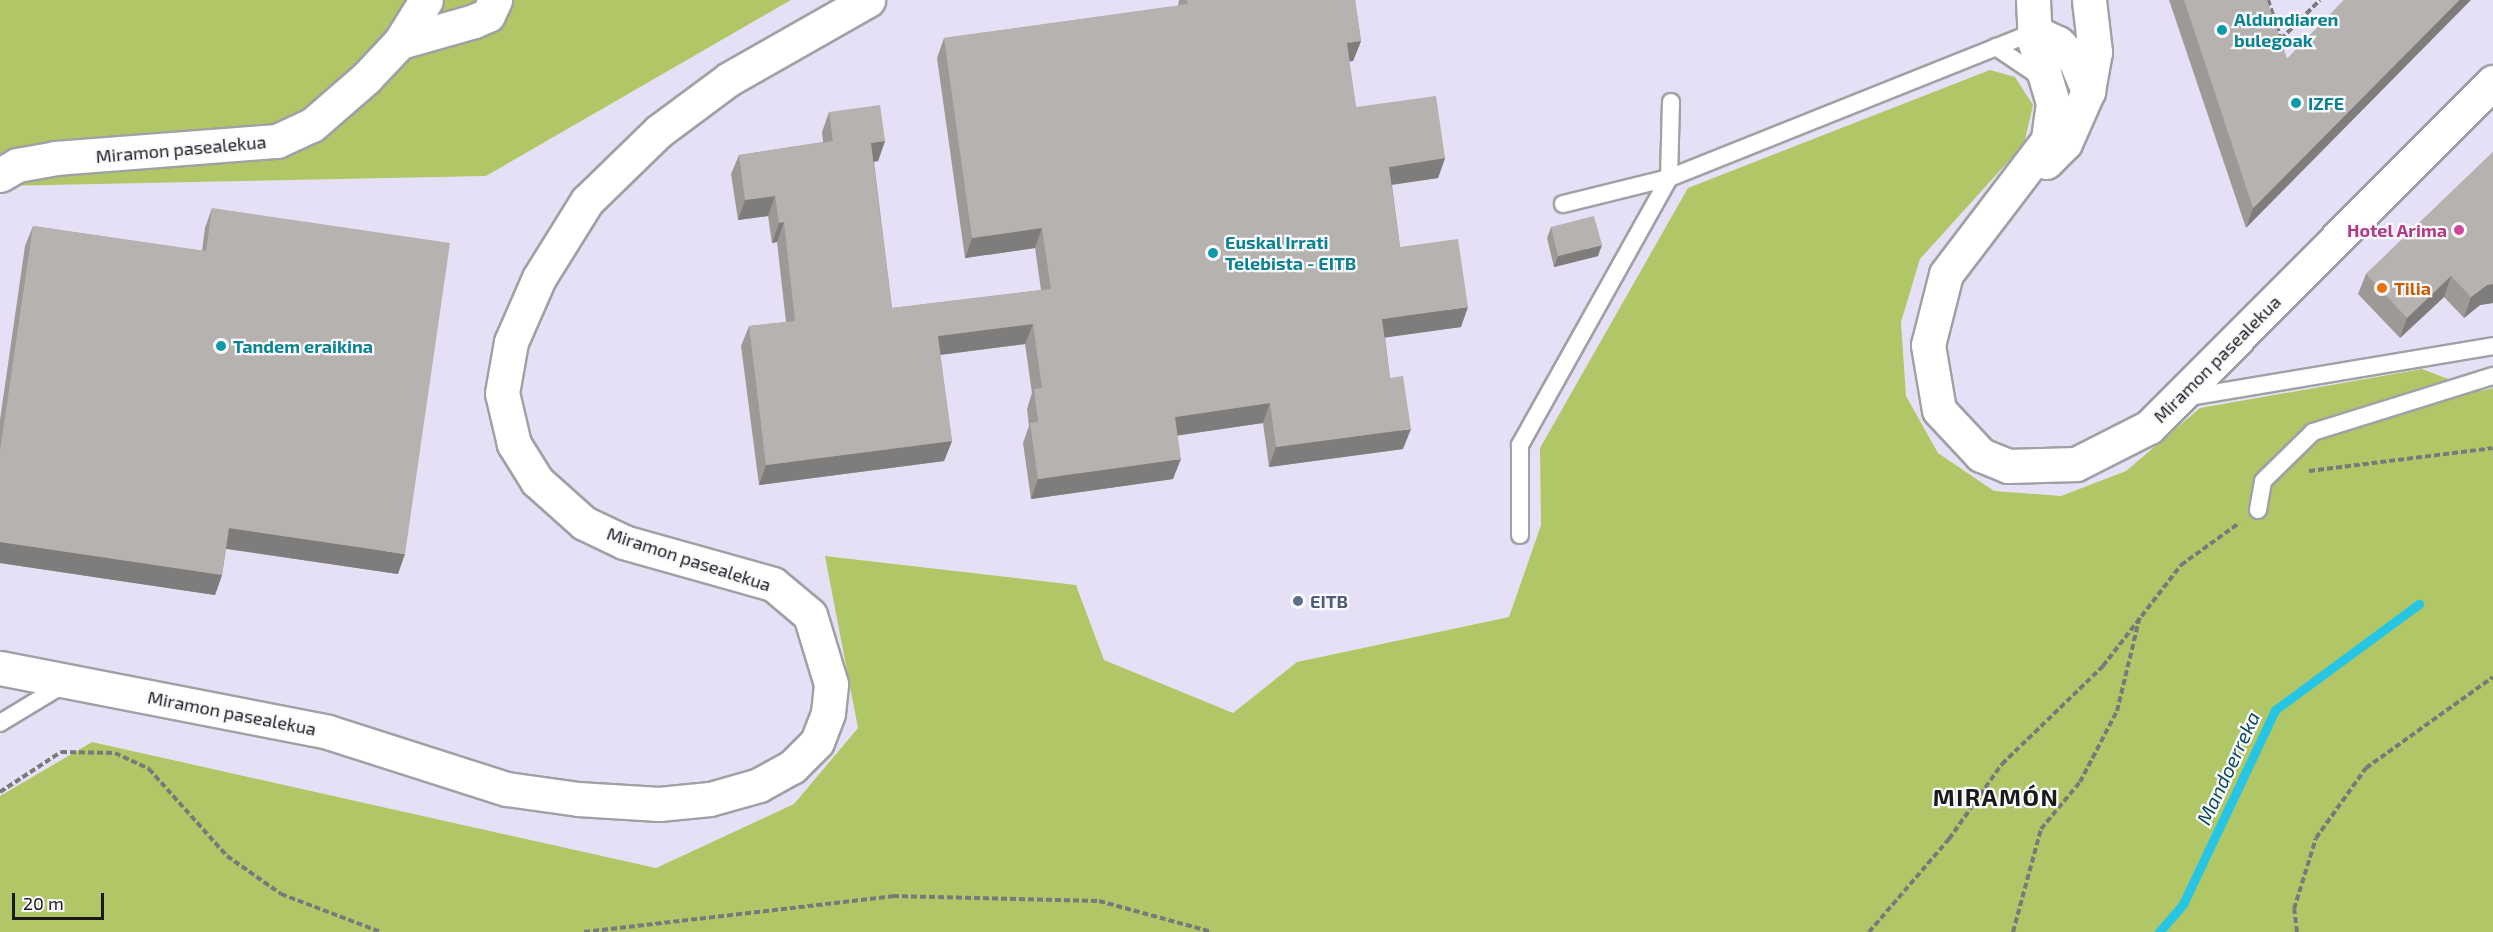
<!DOCTYPE html>
<meta charset="utf-8">
<style>
body{margin:0}
#map{position:relative;width:2493px;height:932px;overflow:hidden;background:#ecedf0;font-family:"Exo 2",sans-serif}
div>[style]{position:absolute}
.industrial>*{inset:0;background:#e5e0f5}
.green>*{inset:0;background:#b0c667}
.stream>*{height:9px;margin:-4.5px;padding:0 4.5px;transform-origin:4.5px;border-radius:4.5px;background:#27c5e4}
.path>*{height:4px;margin-top:-2px;transform-origin:0;background:repeating-linear-gradient(90deg,#79797b 0 6px,transparent 0 9px)}
.roads{filter:drop-shadow(2px 0 #a0a1a4) drop-shadow(-2px 0 #a0a1a4) drop-shadow(0 2px #a0a1a4) drop-shadow(0 -2px #a0a1a4)}
.lane>*{height:16px;margin:-8px;padding:0 8px;transform-origin:8px;border-radius:8px;background:#fff}
.street>*{height:33px;margin:-16.5px;padding:0 16.5px;transform-origin:16.5px;border-radius:16.5px;background:#fff}
.wall>*{inset:0;background:#9d9997}
.shaded-wall>*{inset:0;background:#7f7d7b}
.building>*{inset:0;background:#b6b2b0}
.dots>*{width:16px;height:16px;translate:-50% -50%;box-sizing:border-box;border:3px solid #fafafe;border-radius:50%}
span{translate:-50% -50%;white-space:nowrap;text-align:center;line-height:1.15;-webkit-text-stroke:4.5px #fafafe;paint-order:stroke}
.culture-label{font-size:18px;color:#0d838f;font-weight:700}
.left{translate:0 -50%;text-align:left}
.street-label{font-size:18px;color:#1a1a1b}
.hotel-label{font-size:18px;color:#b23c85;font-weight:700}
.right{translate:-100% -50%;text-align:right}
.food-label{font-size:18px;color:#c56008;font-weight:700}
.service-label{font-size:18px;color:#4e5e75;font-weight:700}
.water-label{font-size:20px;color:#0c4b58;font-style:italic}
.district-label{font-size:24px;color:#1a1a1b;font-weight:700;letter-spacing:1.5px}
.scale{position:absolute;left:12px;top:893px;width:92px;height:27px;box-sizing:border-box;border:3px solid #1a1a1b;border-top:0;padding-left:8px;font-size:18px;line-height:21px;white-space:nowrap;color:#1a1a1b;-webkit-text-stroke:4px #fafafe;paint-order:stroke}
</style>
<div id="map">
<div class="industrial">
<i style="clip-path:polygon(791px 0,2493px 0,2493px 388px,2481px 391px,2422px 369px,2200px 408px,2126px 471px,2061px 496px,1994px 491px,1938px 453px,1906px 396px,1901px 322px,1920px 259px,2024px 144px,1540px 448px,1541px 525px,1509px 617px,1297px 662px,1233px 713px,1104px 660px,1076px 585px,826px 556px,858px 728px,794px 804px,656px 868px,92px 742px,0 796px,0 186px,486px 176px)"></i>
</div>
<div class="green">
<i style="clip-path:polygon(0 0,791px 0,486px 176px,0 186px)"></i>
<i style="clip-path:polygon(1990px 70px,2015px 77px,2033px 105px,2024px 144px,1920px 259px,1901px 322px,1906px 396px,1938px 453px,1994px 491px,2061px 496px,2126px 471px,2200px 408px,2422px 369px,2480px 391px,2493px 388px,2493px 932px,0 932px,0 796px,92px 742px,656px 868px,794px 804px,858px 728px,825px 556px,1076px 585px,1104px 660px,1233px 713px,1297px 662px,1509px 617px,1541px 525px,1540px 448px,1688px 188px)"></i>
</div>
<div class="stream">
<i style="left:2159px;top:932px;width:37px;rotate:-49deg"></i>
<i style="left:2183px;top:904px;width:215px;rotate:-64.6deg"></i>
<i style="left:2275px;top:710px;width:179px;rotate:-36.4deg"></i>
</div>
<div class="path">
<i style="left:2268px;top:0;width:41px;rotate:71.6deg"></i>
<i style="left:2281px;top:39px;width:55px;rotate:-45deg"></i>
<i style="left:2309px;top:471px;width:185px;rotate:-7.1deg"></i>
<i style="left:0;top:792px;width:73px;rotate:-33.3deg"></i>
<i style="left:61px;top:752px;width:54px;rotate:1.1deg"></i>
<i style="left:115px;top:753px;width:38px;rotate:25deg"></i>
<i style="left:149px;top:769px;width:117px;rotate:48.1deg"></i>
<i style="left:227px;top:856px;width:66px;rotate:35.1deg"></i>
<i style="left:281px;top:894px;width:107px;rotate:20.8deg"></i>
<i style="left:584px;top:932px;width:311px;rotate:-6.6deg"></i>
<i style="left:893px;top:896px;width:206px;rotate:1.4deg"></i>
<i style="left:1099px;top:901px;width:117px;rotate:15.3deg"></i>
<i style="left:1869px;top:932px;width:123px;rotate:-49.3deg"></i>
<i style="left:1949px;top:839px;width:92px;rotate:-54.8deg"></i>
<i style="left:2002px;top:764px;width:141px;rotate:-44.1deg"></i>
<i style="left:2103px;top:666px;width:128px;rotate:-52.3deg"></i>
<i style="left:2181px;top:565px;width:72px;rotate:-35.9deg"></i>
<i style="left:2013px;top:932px;width:107px;rotate:-74.8deg"></i>
<i style="left:2041px;top:829px;width:61px;rotate:-50.3deg"></i>
<i style="left:2080px;top:782px;width:80px;rotate:-62.5deg"></i>
<i style="left:2117px;top:711px;width:98px;rotate:-76.4deg"></i>
<i style="left:2297px;top:932px;width:23px;rotate:-97deg"></i>
<i style="left:2294px;top:909px;width:74px;rotate:-72.8deg"></i>
<i style="left:2316px;top:838px;width:86px;rotate:-54.5deg"></i>
<i style="left:2366px;top:768px;width:156px;rotate:-35.6deg"></i>
</div>
<div class="roads">
<div class="lane">
<i style="left:1996px;top:47px;width:52px;rotate:34deg"></i>
<i style="left:1563px;top:204px;width:109px;rotate:-13.8deg"></i>
<i style="left:1669px;top:178px;width:393px;rotate:-21.8deg"></i>
<i style="left:2183px;top:398px;width:314px;rotate:-9.5deg"></i>
<i style="left:2258px;top:510px;width:29px;rotate:-80deg"></i>
<i style="left:2263px;top:481px;width:70px;rotate:-44.4deg"></i>
<i style="left:2313px;top:432px;width:189px;rotate:-17.3deg"></i>
<i style="left:1520px;top:535px;width:90px;rotate:-90deg"></i>
<i style="left:1520px;top:445px;width:306px;rotate:-60.8deg"></i>
<i style="left:1669px;top:178px;width:76px;rotate:-88.5deg"></i>
<i style="left:0;top:723px;width:77px;rotate:-31.2deg"></i>
</div>
<div class="street">
<i style="left:2033px;top:0;width:43px;rotate:87.3deg"></i>
<i style="left:2035px;top:43px;width:63px;rotate:73.3deg"></i>
<i style="left:2053px;top:103px;width:37px;rotate:98deg"></i>
<i style="left:2048px;top:140px;width:168px;rotate:127.3deg"></i>
<i style="left:1946px;top:274px;width:73px;rotate:104.2deg"></i>
<i style="left:1928px;top:345px;width:66px;rotate:80.4deg"></i>
<i style="left:1939px;top:410px;width:62px;rotate:47deg"></i>
<i style="left:1981px;top:455px;width:29px;rotate:22deg"></i>
<i style="left:2008px;top:466px;width:68px;rotate:-1.7deg"></i>
<i style="left:2076px;top:464px;width:82px;rotate:-26.9deg"></i>
<i style="left:2149px;top:427px;width:487px;rotate:-45.1deg"></i>
<i style="left:2034px;top:32px;width:26px;rotate:25deg"></i>
<i style="left:2058px;top:43px;width:24px;rotate:45deg"></i>
<i style="left:2075px;top:60px;width:34px;rotate:67deg"></i>
<i style="left:400px;top:42px;width:77px;rotate:-15.8deg"></i>
<i style="left:474px;top:21px;width:15px;rotate:-23deg"></i>
<i style="left:488px;top:15px;width:17px;rotate:-65deg"></i>
<i style="left:2046px;top:162px;width:27px;rotate:-45deg"></i>
<i style="left:2065px;top:143px;width:57px;rotate:-66.1deg"></i>
<i style="left:2088px;top:91px;width:40px;rotate:-80deg"></i>
<i style="left:2095px;top:52px;width:52px;rotate:-96.6deg"></i>
<i style="left:0;top:175px;width:20px;rotate:-30deg"></i>
<i style="left:17px;top:165px;width:39px;rotate:-10deg"></i>
<i style="left:55px;top:158px;width:223px;rotate:-4.4deg"></i>
<i style="left:277px;top:141px;width:38px;rotate:-25deg"></i>
<i style="left:312px;top:125px;width:72px;rotate:-41deg"></i>
<i style="left:366px;top:78px;width:50px;rotate:-46.6deg"></i>
<i style="left:400px;top:42px;width:49px;rotate:-58.2deg"></i>
<i style="left:0;top:668px;width:334px;rotate:11deg"></i>
<i style="left:328px;top:732px;width:188px;rotate:17.7deg"></i>
<i style="left:507px;top:789px;width:72px;rotate:8deg"></i>
<i style="left:578px;top:799px;width:81px;rotate:3.5deg"></i>
<i style="left:659px;top:804px;width:51px;rotate:-5.6deg"></i>
<i style="left:710px;top:799px;width:51px;rotate:-15.9deg"></i>
<i style="left:759px;top:785px;width:38px;rotate:-29deg"></i>
<i style="left:792px;top:767px;width:35px;rotate:-45deg"></i>
<i style="left:817px;top:742px;width:31px;rotate:-69deg"></i>
<i style="left:828px;top:713px;width:29px;rotate:-84deg"></i>
<i style="left:831px;top:684px;width:72px;rotate:-106.9deg"></i>
<i style="left:810px;top:615px;width:48px;rotate:-140deg"></i>
<i style="left:773px;top:584px;width:155px;rotate:-164.3deg"></i>
<i style="left:624px;top:542px;width:44px;rotate:-154.6deg"></i>
<i style="left:584px;top:523px;width:63px;rotate:-138.2deg"></i>
<i style="left:537px;top:481px;width:44px;rotate:-121.9deg"></i>
<i style="left:514px;top:444px;width:52px;rotate:-103.2deg"></i>
<i style="left:502px;top:393px;width:52px;rotate:-80deg"></i>
<i style="left:511px;top:342px;width:70px;rotate:-66.4deg"></i>
<i style="left:539px;top:278px;width:91px;rotate:-58.1deg"></i>
<i style="left:587px;top:201px;width:100px;rotate:-44.2deg"></i>
<i style="left:659px;top:131px;width:87px;rotate:-36.6deg"></i>
<i style="left:729px;top:79px;width:160px;rotate:-29.6deg"></i>
</div>
</div>
<div class="wall">
<i style="clip-path:polygon(1179px 0,1355px 0,1361px 41px,1353px 61px,1349px 61px,1356px 107px,1445px 158px,1438px 178px,1392px 185px,1400px 247px,1461px 327px,1385px 337px,1390px 378px,1403px 449px,1269px 467px,1263px 423px,1177px 435px,1173px 479px,1031px 499px,1023px 443px,1029px 426px,1027px 409px,1032px 393px,1025px 344px,940px 355px,952px 441px,944px 461px,759px 485px,741px 346px,749px 326px,786px 322px,777px 242px,772px 243px,768px 216px,738px 220px,731px 174px,739px 155px,823px 142px,822px 132px,829px 112px,885px 141px,878px 161px,874px 162px,892px 308px,1041px 290px,1035px 248px,965px 258px,937px 58px,944px 38px,1178px 6px)"></i>
<i style="clip-path:polygon(2169px 0,2267px 0,2287px 59px,2344px 0,2246px 228px)"></i>
<i style="clip-path:polygon(2493px 152px,2493px 303px,2480px 305px,2464px 318px,2444px 297px,2400px 338px,2358px 294px,2366px 274px)"></i>
<i style="clip-path:polygon(212px 208px,398px 574px,226px 549px,222px 575px,215px 595px,0 563px,0 420px,25px 246px,33px 226px,202px 251px,205px 228px)"></i>
<i style="clip-path:polygon(1551px 227px,1598px 256px,1554px 267px,1547px 238px)"></i>
</div>
<div class="shaded-wall">
<i style="clip-path:polygon(2459px 0,2471px 0,2246px 228px,2253px 208px)"></i>
<i style="clip-path:polygon(1361px 41px,1353px 61px,1339px 63px,1347px 43px)"></i>
<i style="clip-path:polygon(885px 141px,878px 161px,864px 163px,871px 143px)"></i>
<i style="clip-path:polygon(1445px 158px,1438px 178px,1382px 186px,1389px 167px)"></i>
<i style="clip-path:polygon(775px 196px,768px 216px,738px 220px,745px 200px)"></i>
<i style="clip-path:polygon(784px 222px,777px 242px,772px 243px,779px 223px)"></i>
<i style="clip-path:polygon(1042px 228px,1035px 248px,965px 258px,972px 238px)"></i>
<i style="clip-path:polygon(1602px 245px,1598px 256px,1554px 267px,1558px 256px)"></i>
<i style="clip-path:polygon(2451px 276px,2444px 297px,2400px 338px,2407px 318px)"></i>
<i style="clip-path:polygon(2493px 284px,2493px 303px,2480px 305px,2464px 318px,2471px 297px,2487px 285px)"></i>
<i style="clip-path:polygon(1468px 307px,1461px 327px,1375px 339px,1382px 319px)"></i>
<i style="clip-path:polygon(1033px 324px,1025px 344px,931px 356px,938px 336px)"></i>
<i style="clip-path:polygon(1270px 403px,1263px 423px,1168px 437px,1175px 417px)"></i>
<i style="clip-path:polygon(1411px 429px,1403px 449px,1269px 467px,1276px 447px)"></i>
<i style="clip-path:polygon(952px 441px,944px 461px,759px 485px,766px 465px)"></i>
<i style="clip-path:polygon(1181px 459px,1173px 479px,1031px 499px,1038px 479px)"></i>
<i style="clip-path:polygon(229px 528px,405px 554px,398px 574px,222px 548px)"></i>
<i style="clip-path:polygon(0 542px,222px 575px,215px 595px,0 563px)"></i>
</div>
<div class="building">
<i style="clip-path:polygon(1187px 0,1355px 0,1361px 41px,1347px 43px,1356px 107px,1436px 96px,1445px 158px,1389px 167px,1400px 247px,1458px 239px,1468px 307px,1382px 319px,1390px 378px,1403px 376px,1411px 429px,1276px 447px,1270px 403px,1175px 417px,1181px 459px,1038px 479px,1030px 423px,1038px 422px,1034px 389px,1042px 388px,1033px 324px,938px 336px,952px 441px,766px 465px,749px 326px,795px 321px,784px 222px,779px 223px,775px 196px,745px 200px,739px 155px,833px 141px,829px 112px,880px 105px,885px 141px,871px 143px,892px 308px,1051px 289px,1042px 228px,972px 238px,944px 38px,1188px 4px)"></i>
<i style="clip-path:polygon(2184px 0,2267px 0,2287px 59px,2344px 0,2459px 0,2253px 208px)"></i>
<i style="clip-path:polygon(2493px 152px,2493px 284px,2487px 285px,2471px 297px,2451px 276px,2407px 318px,2366px 274px)"></i>
<i style="clip-path:polygon(212px 208px,450px 243px,405px 554px,229px 528px,222px 575px,0 542px,0 451px,33px 226px,206px 251px)"></i>
<i style="clip-path:polygon(1594px 216px,1602px 245px,1558px 256px,1551px 227px)"></i>
</div>
<div class="dots">
<i style="left:2222px;top:30px;background:#0f9aa8"></i>
<i style="left:2296px;top:103px;background:#0f9aa8"></i>
<i style="left:2459px;top:230px;background:#d1479c"></i>
<i style="left:1213px;top:253px;background:#0f9aa8"></i>
<i style="left:2382px;top:288px;background:#e8710a"></i>
<i style="left:221px;top:346px;background:#0f9aa8"></i>
<i style="left:1298px;top:601px;background:#5c6f8a"></i>
</div>
<div class="culture-label">
<span class="left" style="left:2234px;top:30px">Aldundiaren<br>bulegoak</span>
<span class="left" style="left:2308px;top:103px">IZFE</span>
<span class="left" style="left:1225px;top:253px">Euskal Irrati<br>Telebista - EITB</span>
<span class="left" style="left:233px;top:346px">Tandem eraikina</span>
</div>
<div class="street-label">
<span style="left:181px;top:149px;rotate:-5deg">Miramon pasealekua</span>
<span style="left:2217px;top:359px;rotate:-45deg">Miramon pasealekua</span>
<span style="left:689px;top:559px;rotate:18deg">Miramon pasealekua</span>
<span style="left:232px;top:713px;rotate:11deg">Miramon pasealekua</span>
</div>
<div class="hotel-label">
<span class="right" style="left:2447px;top:230px">Hotel Arima</span>
</div>
<div class="food-label">
<span class="left" style="left:2394px;top:288px">Tilia</span>
</div>
<div class="service-label">
<span class="left" style="left:1310px;top:601px">EITB</span>
</div>
<div class="water-label">
<span style="left:2228px;top:768px;rotate:-65deg">Mandoerreka</span>
</div>
<div class="district-label">
<span style="left:1996px;top:797px">MIRAMÓN</span>
</div>
<div class="scale">20 m</div>
</div>
